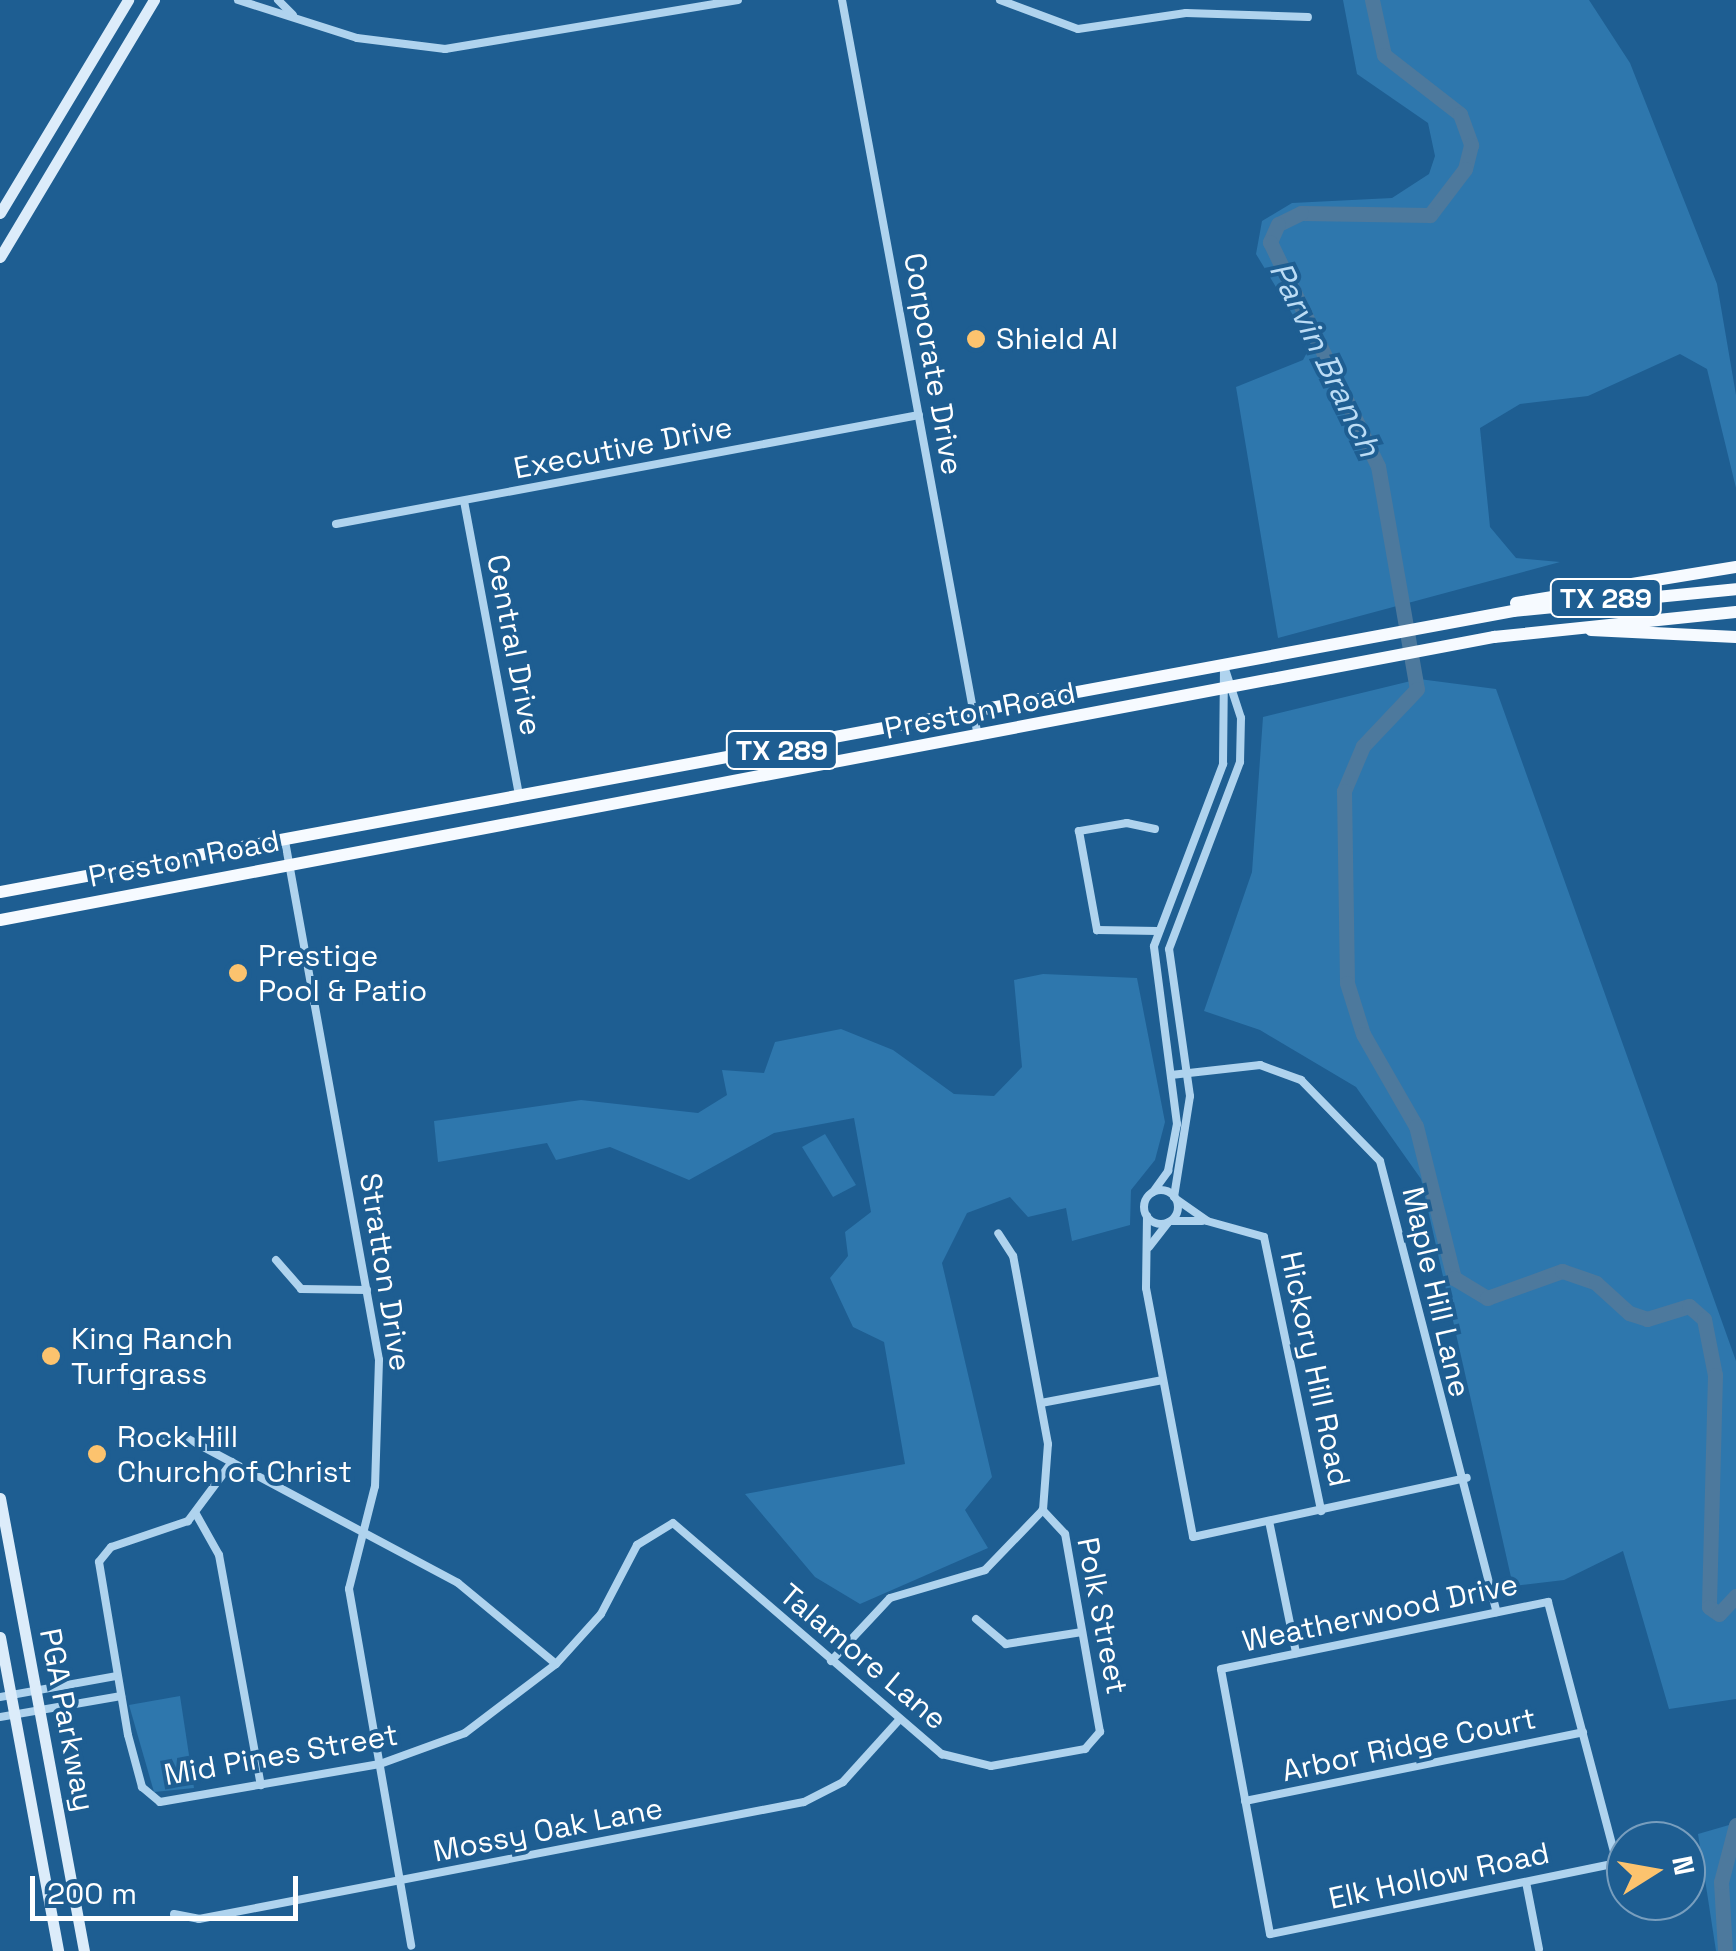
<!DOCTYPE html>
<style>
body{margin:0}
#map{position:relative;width:1736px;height:1951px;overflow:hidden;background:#1e5e92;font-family:"Space Grotesk",sans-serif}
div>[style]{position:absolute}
.green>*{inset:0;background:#2e77ad}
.river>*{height:15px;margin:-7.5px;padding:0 7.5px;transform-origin:7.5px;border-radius:7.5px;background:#4d799d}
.street>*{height:8px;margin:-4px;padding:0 4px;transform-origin:4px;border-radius:4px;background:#afd3ee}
.street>.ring{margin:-4px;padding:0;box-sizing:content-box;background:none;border:8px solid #afd3ee;border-radius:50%}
.secondary>*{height:11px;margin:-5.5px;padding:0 5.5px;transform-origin:5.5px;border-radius:5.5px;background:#dcecfa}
.primary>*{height:12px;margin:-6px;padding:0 6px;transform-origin:6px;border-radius:6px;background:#f6faff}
.dots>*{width:28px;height:28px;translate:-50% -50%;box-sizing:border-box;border:5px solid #1e5e92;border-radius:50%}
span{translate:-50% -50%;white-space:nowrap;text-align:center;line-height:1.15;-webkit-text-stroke:8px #1e5e92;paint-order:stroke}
.shield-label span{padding:2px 8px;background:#1e5e92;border:2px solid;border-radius:8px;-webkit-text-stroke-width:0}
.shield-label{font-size:28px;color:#fff;font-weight:700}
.poi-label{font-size:30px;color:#fff}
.left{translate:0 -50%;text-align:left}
.street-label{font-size:30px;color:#fff}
.water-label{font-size:32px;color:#bbdcf5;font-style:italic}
.north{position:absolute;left:1606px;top:1821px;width:100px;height:100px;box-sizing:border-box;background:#1e5e92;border:2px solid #789ebe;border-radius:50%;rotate:79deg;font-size:28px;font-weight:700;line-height:40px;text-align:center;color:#fff}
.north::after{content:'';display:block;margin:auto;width:35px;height:45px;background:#fcc36e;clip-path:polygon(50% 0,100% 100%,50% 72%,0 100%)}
.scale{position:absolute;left:30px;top:1876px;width:268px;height:45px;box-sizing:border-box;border:5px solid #fff;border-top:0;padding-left:12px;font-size:30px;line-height:35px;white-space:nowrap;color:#fff;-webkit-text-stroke:8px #1e5e92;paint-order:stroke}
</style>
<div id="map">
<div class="green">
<i style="clip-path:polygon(1343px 0,1589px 0,1630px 63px,1717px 284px,1736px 395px,1736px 488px,1707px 369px,1680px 354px,1588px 396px,1520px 404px,1480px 428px,1490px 527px,1516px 558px,1560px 562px,1278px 638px,1236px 387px,1303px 360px,1311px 345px,1256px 254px,1262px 221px,1292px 203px,1392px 198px,1429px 174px,1435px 156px,1428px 123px,1357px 74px)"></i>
<i style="clip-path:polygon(1419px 679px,1496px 689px,1736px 1361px,1736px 1699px,1669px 1709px,1623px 1551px,1564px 1580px,1513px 1586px,1421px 1179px,1356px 1087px,1260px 1030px,1204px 1011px,1252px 872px,1263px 717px)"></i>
<i style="clip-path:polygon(1043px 974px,1137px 978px,1165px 1122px,1155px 1160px,1131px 1190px,1130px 1225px,1072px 1241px,1066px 1208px,1028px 1217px,1010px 1197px,967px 1213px,942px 1263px,992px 1477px,965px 1510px,988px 1548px,860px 1604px,815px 1577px,745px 1494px,905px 1464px,884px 1342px,853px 1327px,830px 1278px,848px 1256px,845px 1232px,871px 1212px,854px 1118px,774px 1133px,689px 1180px,610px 1147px,556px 1160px,547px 1143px,438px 1162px,434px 1121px,581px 1100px,698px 1113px,727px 1095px,722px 1070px,764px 1073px,775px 1042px,841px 1029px,893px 1050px,954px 1094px,994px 1096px,1022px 1067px,1014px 980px)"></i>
<i style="clip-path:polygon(825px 1134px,856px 1185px,833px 1197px,802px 1147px)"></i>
<i style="clip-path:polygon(180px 1696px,194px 1788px,154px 1792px,129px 1705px)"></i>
<i style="clip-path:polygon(1736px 1823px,1736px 1951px,1716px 1951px,1698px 1834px)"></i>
</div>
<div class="river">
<i style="left:1372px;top:0;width:56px;rotate:77.7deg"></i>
<i style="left:1384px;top:55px;width:96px;rotate:37.8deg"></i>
<i style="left:1460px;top:114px;width:33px;rotate:70deg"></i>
<i style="left:1471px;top:145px;width:25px;rotate:104deg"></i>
<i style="left:1465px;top:169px;width:58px;rotate:127.3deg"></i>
<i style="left:1430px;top:215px;width:129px;rotate:-179.1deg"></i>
<i style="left:1301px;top:213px;width:25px;rotate:154deg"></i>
<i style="left:1278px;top:224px;width:20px;rotate:114deg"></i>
<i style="left:1270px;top:242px;width:249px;rotate:64.3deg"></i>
<i style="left:1378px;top:466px;width:226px;rotate:80.1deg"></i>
<i style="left:1417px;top:689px;width:79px;rotate:133.5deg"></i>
<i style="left:1363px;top:746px;width:49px;rotate:112.9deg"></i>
<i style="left:1344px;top:791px;width:192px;rotate:89.1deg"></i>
<i style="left:1347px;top:983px;width:53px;rotate:72.6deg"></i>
<i style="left:1363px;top:1034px;width:106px;rotate:60.1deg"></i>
<i style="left:1416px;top:1126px;width:157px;rotate:76deg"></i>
<i style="left:1454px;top:1278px;width:39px;rotate:31deg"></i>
<i style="left:1487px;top:1298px;width:80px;rotate:-19.8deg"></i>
<i style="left:1562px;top:1271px;width:36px;rotate:19deg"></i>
<i style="left:1596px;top:1283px;width:45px;rotate:42.3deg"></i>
<i style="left:1629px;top:1313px;width:19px;rotate:18deg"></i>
<i style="left:1647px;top:1319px;width:44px;rotate:-17.2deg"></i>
<i style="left:1689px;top:1306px;width:20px;rotate:41deg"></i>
<i style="left:1704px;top:1319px;width:57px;rotate:78.9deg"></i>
<i style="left:1715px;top:1375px;width:232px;rotate:91.5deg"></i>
<i style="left:1709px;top:1607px;width:12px;rotate:35deg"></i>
<i style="left:1719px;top:1614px;width:25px;rotate:-47deg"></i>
<i style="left:1725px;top:1951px;width:69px;rotate:-93.3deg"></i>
<i style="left:1721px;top:1882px;width:59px;rotate:-75.3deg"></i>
</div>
<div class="street">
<i style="left:238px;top:0;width:125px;rotate:17.7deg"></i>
<i style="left:357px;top:38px;width:89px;rotate:7.1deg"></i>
<i style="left:445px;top:49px;width:297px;rotate:-9.5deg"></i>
<i style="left:278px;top:0;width:21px;rotate:45deg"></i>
<i style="left:842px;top:0;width:749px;rotate:79.54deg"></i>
<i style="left:1000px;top:0;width:83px;rotate:20.4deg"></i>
<i style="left:1078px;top:29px;width:109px;rotate:-8.4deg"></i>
<i style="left:1186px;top:13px;width:122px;rotate:1.9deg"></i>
<i style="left:464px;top:501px;width:300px;rotate:79.4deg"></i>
<i style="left:336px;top:524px;width:593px;rotate:-10.59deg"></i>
<i style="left:1155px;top:829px;width:29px;rotate:-168deg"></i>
<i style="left:1127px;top:823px;width:49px;rotate:170.5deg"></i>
<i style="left:1079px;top:831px;width:101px;rotate:79.7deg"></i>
<i style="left:1097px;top:930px;width:61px;rotate:0.9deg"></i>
<i style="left:285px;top:841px;width:527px;rotate:79.73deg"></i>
<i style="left:379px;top:1360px;width:126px;rotate:91.8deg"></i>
<i style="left:375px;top:1486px;width:106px;rotate:104.2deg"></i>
<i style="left:349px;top:1589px;width:362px;rotate:80.1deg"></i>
<i style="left:1171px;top:1075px;width:90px;rotate:-6.4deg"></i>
<i style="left:1260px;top:1065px;width:44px;rotate:20.1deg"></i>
<i style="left:1301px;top:1080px;width:113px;rotate:45.7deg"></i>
<i style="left:1380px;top:1161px;width:466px;rotate:75.5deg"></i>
<i class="ring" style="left:1144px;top:1190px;width:26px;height:26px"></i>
<i style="left:1153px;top:1192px;width:26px;rotate:-54deg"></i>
<i style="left:1168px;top:1171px;width:48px;rotate:-79.2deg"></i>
<i style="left:1177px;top:1124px;width:179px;rotate:-97.4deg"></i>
<i style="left:1154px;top:946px;width:195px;rotate:-69.2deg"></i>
<i style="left:1223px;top:764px;width:98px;rotate:-89.4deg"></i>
<i style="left:1174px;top:1197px;width:102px;rotate:-81deg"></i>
<i style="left:1190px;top:1096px;width:148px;rotate:-98.1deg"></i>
<i style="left:1169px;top:949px;width:200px;rotate:-69.2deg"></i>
<i style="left:1240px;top:762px;width:44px;rotate:-88.7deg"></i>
<i style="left:1241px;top:718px;width:55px;rotate:-108.1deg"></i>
<i style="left:1176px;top:1199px;width:38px;rotate:35deg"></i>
<i style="left:1207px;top:1221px;width:59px;rotate:15.7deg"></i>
<i style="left:1264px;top:1237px;width:280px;rotate:78.2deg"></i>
<i style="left:1147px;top:1216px;width:72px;rotate:90.8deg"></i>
<i style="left:1146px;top:1288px;width:253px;rotate:79.3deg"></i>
<i style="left:1193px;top:1537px;width:280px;rotate:-12.2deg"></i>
<i style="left:1171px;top:1221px;width:31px"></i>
<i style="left:1149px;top:1247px;width:31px;rotate:-52deg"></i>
<i style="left:276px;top:1260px;width:38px;rotate:49deg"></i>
<i style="left:301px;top:1289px;width:66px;rotate:0.9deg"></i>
<i style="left:1041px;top:1403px;width:124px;rotate:-10.7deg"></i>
<i style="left:161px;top:1436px;width:18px;rotate:-6deg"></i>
<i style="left:179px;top:1434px;width:316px;rotate:28.1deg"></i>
<i style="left:458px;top:1583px;width:127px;rotate:39.6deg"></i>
<i style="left:232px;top:1462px;width:74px;rotate:126.7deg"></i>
<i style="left:188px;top:1521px;width:81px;rotate:161.3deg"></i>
<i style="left:111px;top:1547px;width:19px;rotate:129deg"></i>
<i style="left:99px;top:1562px;width:175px;rotate:80.5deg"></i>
<i style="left:128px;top:1735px;width:54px;rotate:74.9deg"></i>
<i style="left:142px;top:1787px;width:23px;rotate:40deg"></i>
<i style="left:160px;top:1802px;width:223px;rotate:-9.8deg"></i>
<i style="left:380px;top:1764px;width:90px;rotate:-20deg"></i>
<i style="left:465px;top:1733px;width:114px;rotate:-37.2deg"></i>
<i style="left:556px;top:1664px;width:67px;rotate:-48deg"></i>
<i style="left:601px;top:1614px;width:78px;rotate:-62.4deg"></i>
<i style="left:637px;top:1545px;width:42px;rotate:-31.4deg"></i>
<i style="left:673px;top:1523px;width:355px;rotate:40.7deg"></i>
<i style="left:942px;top:1754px;width:50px;rotate:13.8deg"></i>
<i style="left:991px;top:1766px;width:96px;rotate:-10.3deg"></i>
<i style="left:1085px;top:1749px;width:23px;rotate:-49deg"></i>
<i style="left:1100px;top:1732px;width:201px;rotate:-100deg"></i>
<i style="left:1065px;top:1534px;width:33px;rotate:-133deg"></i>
<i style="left:196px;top:1514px;width:47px;rotate:60.7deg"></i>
<i style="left:219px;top:1555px;width:234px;rotate:79.7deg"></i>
<i style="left:1269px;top:1521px;width:135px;rotate:78.4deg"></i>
<i style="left:1548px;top:1602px;width:270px;rotate:75.2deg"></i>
<i style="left:1617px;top:1863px;width:354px;rotate:168.4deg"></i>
<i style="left:1270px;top:1934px;width:269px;rotate:-100.5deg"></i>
<i style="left:1221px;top:1669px;width:334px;rotate:-11.6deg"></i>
<i style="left:976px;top:1619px;width:39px;rotate:40deg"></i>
<i style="left:1006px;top:1644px;width:77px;rotate:-9deg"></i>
<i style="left:831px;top:1661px;width:86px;rotate:-46.9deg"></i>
<i style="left:890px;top:1598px;width:99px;rotate:-16.4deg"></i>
<i style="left:985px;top:1570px;width:83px;rotate:-46deg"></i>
<i style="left:1043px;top:1510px;width:66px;rotate:-85.7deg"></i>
<i style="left:1048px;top:1444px;width:191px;rotate:-100.5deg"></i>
<i style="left:1013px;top:1256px;width:27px;rotate:-123deg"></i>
<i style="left:0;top:1697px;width:119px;rotate:-10.2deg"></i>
<i style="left:0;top:1717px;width:123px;rotate:-9.8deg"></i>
<i style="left:1245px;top:1801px;width:345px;rotate:-11.5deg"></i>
<i style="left:1526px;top:1882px;width:68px;rotate:79deg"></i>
<i style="left:174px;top:1914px;width:25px;rotate:11deg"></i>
<i style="left:199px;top:1919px;width:616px;rotate:-10.95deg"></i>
<i style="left:804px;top:1802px;width:44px;rotate:-27.1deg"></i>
<i style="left:843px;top:1782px;width:84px;rotate:-47.9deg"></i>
</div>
<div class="secondary">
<i style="left:0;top:213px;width:249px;rotate:-59deg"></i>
<i style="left:0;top:257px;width:300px;rotate:-59.1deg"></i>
<i style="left:0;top:1498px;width:461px;rotate:79.5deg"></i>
<i style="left:0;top:1637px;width:319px;rotate:79.5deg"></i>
</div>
<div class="primary">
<i style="left:1516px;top:603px;width:223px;rotate:-9.3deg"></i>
<i style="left:1591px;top:630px;width:145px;rotate:2.8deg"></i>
<i style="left:0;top:892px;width:1539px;rotate:-10.52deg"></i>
<i style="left:1513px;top:611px;width:224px;rotate:-5.6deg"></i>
<i style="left:0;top:920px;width:1521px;rotate:-10.73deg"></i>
<i style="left:1494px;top:637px;width:243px;rotate:-5.9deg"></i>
</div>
<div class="dots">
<i style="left:976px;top:339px;background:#fcc36e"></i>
<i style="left:238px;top:973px;background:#fcc36e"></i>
<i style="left:51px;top:1356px;background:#fcc36e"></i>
<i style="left:97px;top:1454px;background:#fcc36e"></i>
</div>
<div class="shield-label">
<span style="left:1606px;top:598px">TX 289</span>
<span style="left:782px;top:750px">TX 289</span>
</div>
<div class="poi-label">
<span class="left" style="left:996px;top:339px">Shield AI</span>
<span class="left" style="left:258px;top:973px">Prestige<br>Pool &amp; Patio</span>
<span class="left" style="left:71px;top:1356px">King Ranch<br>Turfgrass</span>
<span class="left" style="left:117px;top:1454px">Rock Hill<br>Church of Christ</span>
</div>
<div class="street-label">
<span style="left:933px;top:364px;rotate:80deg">Corporate Drive</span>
<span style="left:623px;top:448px;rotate:-11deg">Executive Drive</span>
<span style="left:514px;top:645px;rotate:79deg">Central Drive</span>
<span style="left:980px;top:711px;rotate:-11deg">Preston Road</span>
<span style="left:184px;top:859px;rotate:-11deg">Preston Road</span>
<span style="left:385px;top:1272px;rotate:81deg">Stratton Drive</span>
<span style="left:1436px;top:1292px;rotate:77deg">Maple Hill Lane</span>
<span style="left:1315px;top:1369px;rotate:78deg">Hickory Hill Road</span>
<span style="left:1380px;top:1613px;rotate:-12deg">Weatherwood Drive</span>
<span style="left:1102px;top:1616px;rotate:79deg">Polk Street</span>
<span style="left:863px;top:1657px;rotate:40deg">Talamore Lane</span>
<span style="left:67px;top:1720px;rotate:79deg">PGA Parkway</span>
<span style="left:1409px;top:1745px;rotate:-12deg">Arbor Ridge Court</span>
<span style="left:281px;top:1755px;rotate:-10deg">Mid Pines Street</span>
<span style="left:548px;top:1830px;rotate:-11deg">Mossy Oak Lane</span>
<span style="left:1439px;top:1876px;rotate:-12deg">Elk Hollow Road</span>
</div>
<div class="water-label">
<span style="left:1325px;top:359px;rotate:64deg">Parvin Branch</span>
</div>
<div class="north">N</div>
<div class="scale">200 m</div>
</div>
